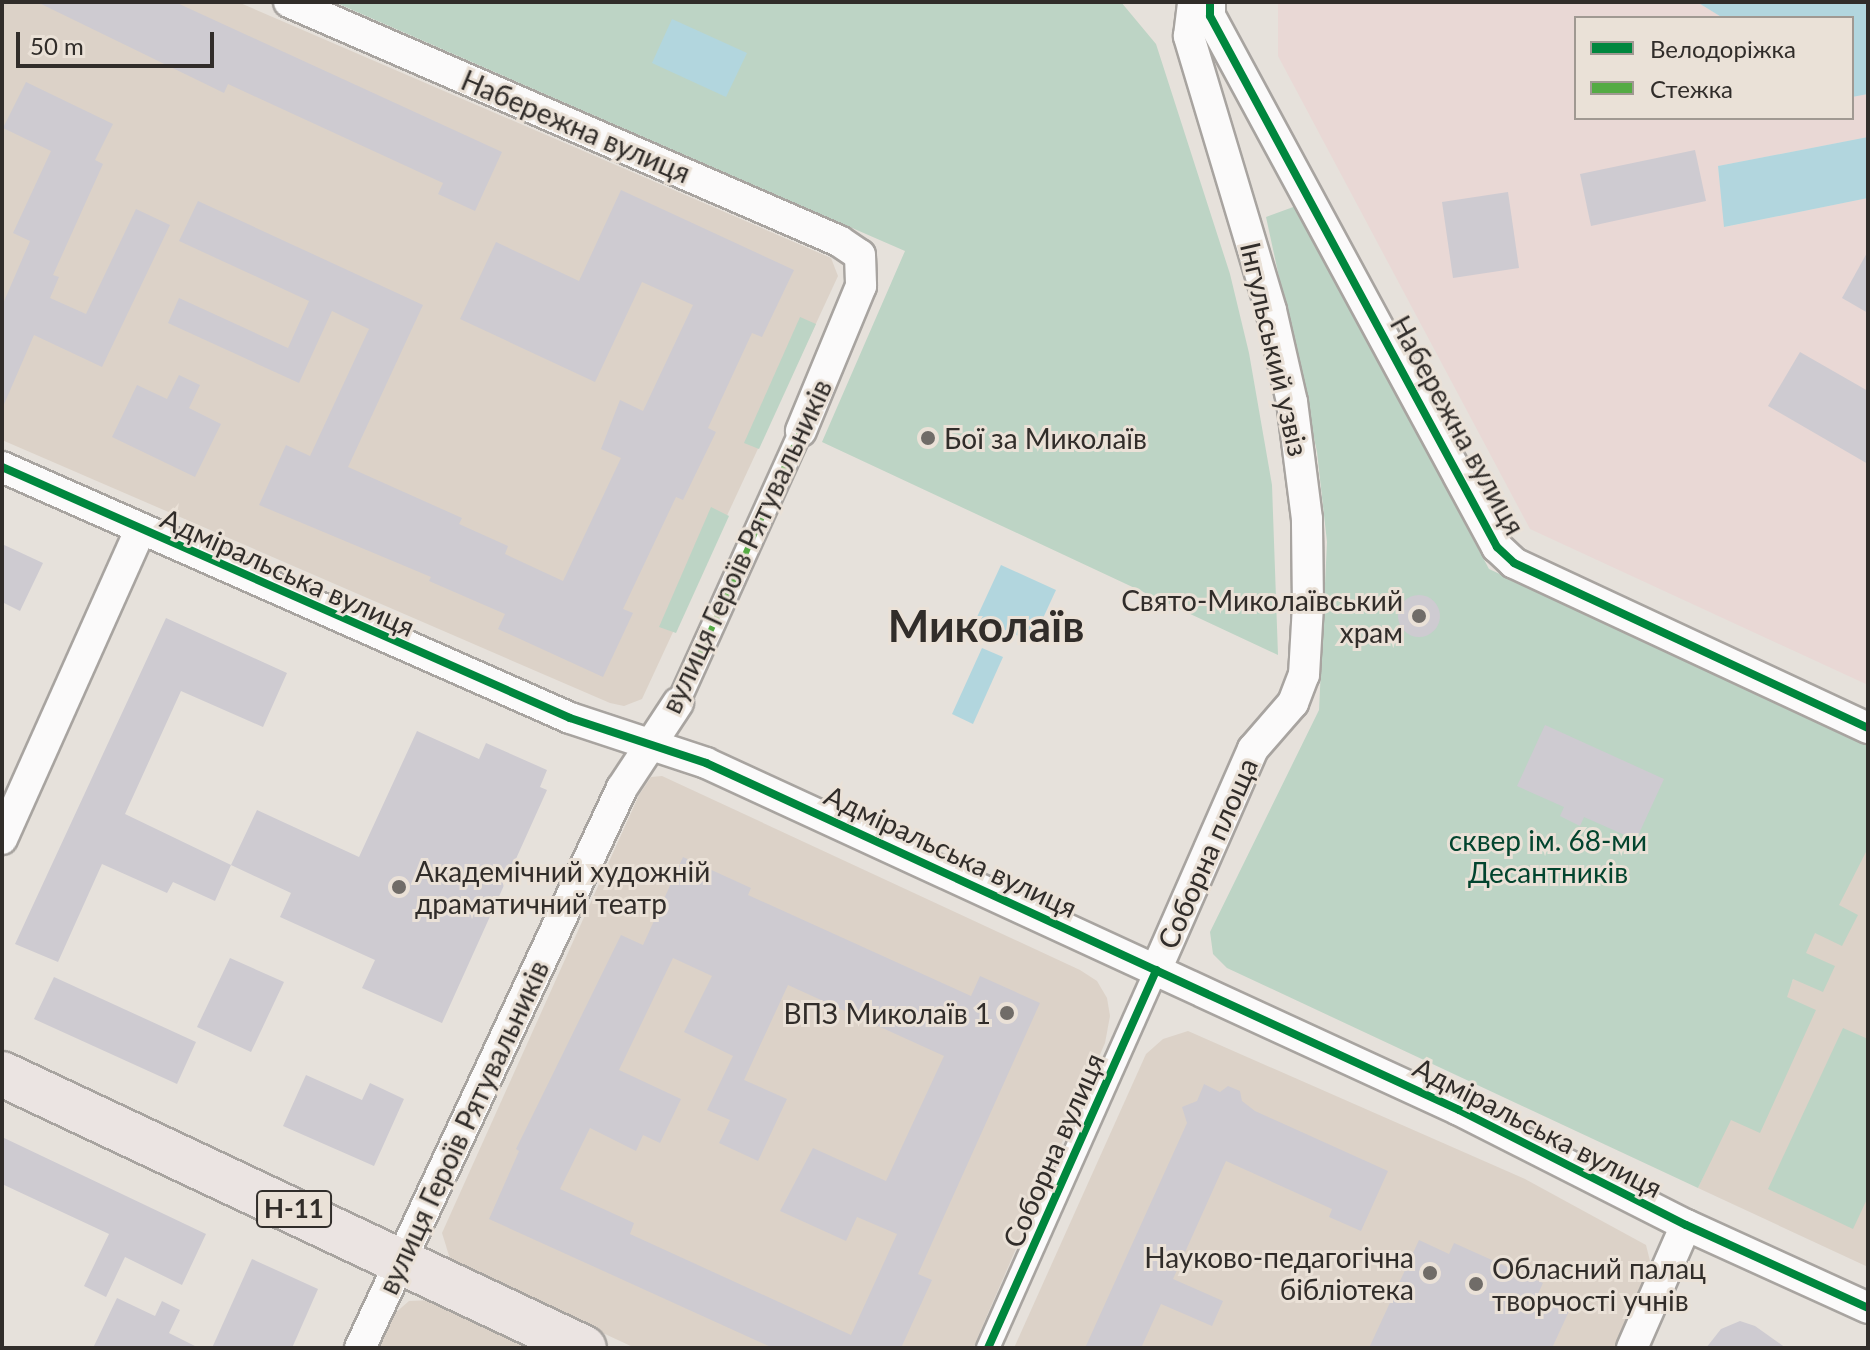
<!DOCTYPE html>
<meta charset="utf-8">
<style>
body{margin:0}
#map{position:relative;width:1870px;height:1350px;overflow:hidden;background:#e6e1db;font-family:Lato,sans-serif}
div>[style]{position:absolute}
.built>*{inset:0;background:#dcd2c8}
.industrial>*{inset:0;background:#e9d8d5}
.green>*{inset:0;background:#bdd4c5}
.water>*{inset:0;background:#b2d6de}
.building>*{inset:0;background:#cecbd1}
.round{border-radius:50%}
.roads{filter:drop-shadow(2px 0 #a8a4a0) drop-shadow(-2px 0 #a8a4a0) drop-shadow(0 2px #a8a4a0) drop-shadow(0 -2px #a8a4a0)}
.pedestrian>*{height:22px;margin:-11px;padding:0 11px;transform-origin:11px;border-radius:11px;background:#fbfafa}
.minor>*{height:30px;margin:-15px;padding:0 15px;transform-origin:15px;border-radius:15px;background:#fbfafa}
.primary>*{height:44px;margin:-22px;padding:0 22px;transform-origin:22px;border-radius:22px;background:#ebe4e2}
.quiet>*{height:6px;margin-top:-3px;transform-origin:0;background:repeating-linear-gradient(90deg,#54ab44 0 12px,transparent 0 18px)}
.cycleway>*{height:8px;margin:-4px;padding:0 4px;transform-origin:4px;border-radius:4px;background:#00873e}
.dots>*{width:22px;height:22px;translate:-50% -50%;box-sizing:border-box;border:4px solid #eae1d7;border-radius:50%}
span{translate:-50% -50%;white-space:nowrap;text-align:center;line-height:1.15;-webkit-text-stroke:6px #eae1d7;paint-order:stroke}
.shield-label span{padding:2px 6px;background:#eae1d7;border:2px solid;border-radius:6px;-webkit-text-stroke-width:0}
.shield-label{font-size:26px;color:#312d2a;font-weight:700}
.street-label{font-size:28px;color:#312d2a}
.poi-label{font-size:28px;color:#312d2a}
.left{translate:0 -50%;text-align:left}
.right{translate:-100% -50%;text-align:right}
.park-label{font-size:28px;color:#02442e}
.town-label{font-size:44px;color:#312d2a;font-weight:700}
.frame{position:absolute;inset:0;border:4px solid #312d2a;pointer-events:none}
.legend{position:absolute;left:1574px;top:16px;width:280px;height:104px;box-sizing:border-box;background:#eae1d7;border:2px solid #a09992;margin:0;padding:10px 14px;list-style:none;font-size:24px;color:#312d2a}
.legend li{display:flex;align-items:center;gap:16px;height:40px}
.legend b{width:40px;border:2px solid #a09992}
.scale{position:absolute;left:16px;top:32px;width:198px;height:36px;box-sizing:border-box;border:4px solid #312d2a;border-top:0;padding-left:10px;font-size:24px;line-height:28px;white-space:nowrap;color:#312d2a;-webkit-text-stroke:6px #eae1d7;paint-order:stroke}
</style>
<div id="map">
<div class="built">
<i style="clip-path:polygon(2px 2px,238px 2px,831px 258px,838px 276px,642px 699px,624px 706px,610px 703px,2px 440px)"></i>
<i style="clip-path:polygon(662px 776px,1080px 970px,1097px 981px,1107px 998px,1110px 1016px,1105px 1043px,973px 1348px,635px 1348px,451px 1262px,442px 1233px,639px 795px,651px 777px)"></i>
<i style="clip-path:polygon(1868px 815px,1868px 1267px,1698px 1188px)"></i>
<i style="clip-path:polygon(1188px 1031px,1525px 1179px,1646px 1245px,1651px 1265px,1615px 1348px,1014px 1348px,1146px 1054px,1163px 1039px)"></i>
<i style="clip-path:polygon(433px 1300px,537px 1348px,378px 1348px,394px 1314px,409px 1301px)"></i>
</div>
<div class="industrial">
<i style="clip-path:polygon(1278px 2px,1697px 2px,1723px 18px,1576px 18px,1576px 118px,1852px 118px,1852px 97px,1868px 94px,1868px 137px,1718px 166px,1725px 227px,1868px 198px,1868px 685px,1530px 529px,1278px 56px)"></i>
</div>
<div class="green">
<i style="clip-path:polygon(334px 2px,1121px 2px,1156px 44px,1230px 274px,1249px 353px,1272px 485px,1278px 655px,822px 442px,905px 251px)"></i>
<i style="clip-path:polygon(1296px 206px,1489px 569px,1868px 746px,1868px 848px,1839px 905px,1858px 915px,1842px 946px,1815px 933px,1806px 953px,1835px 966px,1823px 992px,1793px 979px,1787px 997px,1816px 1010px,1760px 1133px,1731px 1120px,1698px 1188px,1227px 968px,1213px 954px,1210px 932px,1319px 710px,1327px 542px,1317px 452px,1266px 217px)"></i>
<i style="clip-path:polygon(800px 317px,816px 324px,759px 449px,744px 443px)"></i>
<i style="clip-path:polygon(711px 507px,729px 516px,676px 633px,659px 627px)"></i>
<i style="clip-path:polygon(1843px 1028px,1868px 1039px,1868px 1197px,1853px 1229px,1768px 1189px)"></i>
</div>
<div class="water">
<i style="clip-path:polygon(1697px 2px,1868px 2px,1868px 94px,1852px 97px,1852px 18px,1723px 18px)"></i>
<i style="clip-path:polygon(672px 19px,747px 53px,726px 97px,652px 63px)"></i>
<i style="clip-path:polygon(1868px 137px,1868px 198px,1724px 227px,1718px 166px)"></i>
<i style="clip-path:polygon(1001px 565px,1056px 590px,1032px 642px,977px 617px)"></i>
<i style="clip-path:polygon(982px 648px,1003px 657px,973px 724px,952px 714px)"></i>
</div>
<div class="building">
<i style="clip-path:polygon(37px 2px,175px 2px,502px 152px,475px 211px,438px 194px,443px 183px,228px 84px,224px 93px)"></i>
<i style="clip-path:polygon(26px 82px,113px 124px,95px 160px,103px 164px,53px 275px,59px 277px,50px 298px,86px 314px,136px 209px,170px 225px,102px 367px,34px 335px,2px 409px,2px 306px,30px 241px,13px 233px,51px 151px,3px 128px)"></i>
<i style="clip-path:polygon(1695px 150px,1706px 201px,1591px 226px,1580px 174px)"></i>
<i style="clip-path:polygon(621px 190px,794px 270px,762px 337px,752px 333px,708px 428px,716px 432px,683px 500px,676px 497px,623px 609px,633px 613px,603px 677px,498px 629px,505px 614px,429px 581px,431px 577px,259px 505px,286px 445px,310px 456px,369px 329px,332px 311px,299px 383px,168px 323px,179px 298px,288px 348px,309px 301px,179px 241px,198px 201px,423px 305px,348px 467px,462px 518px,459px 524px,508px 546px,505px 554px,563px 581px,621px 458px,601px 449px,620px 400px,643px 411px,693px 305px,642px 282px,595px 382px,460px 319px,496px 242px,579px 281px)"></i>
<i style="clip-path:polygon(1508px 192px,1519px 268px,1453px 278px,1442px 202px)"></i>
<i style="clip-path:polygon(1868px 251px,1868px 313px,1842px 298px)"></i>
<i style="clip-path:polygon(1800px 352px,1868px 391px,1868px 464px,1768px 406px)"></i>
<i style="clip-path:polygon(179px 375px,200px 385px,189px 408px,221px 424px,195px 477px,112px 437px,137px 385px,167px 399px)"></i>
<i style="clip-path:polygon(2px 544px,43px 563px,20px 611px,2px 602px)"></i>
<i class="round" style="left:1398px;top:595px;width:42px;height:42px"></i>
<i style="clip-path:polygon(166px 618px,287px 673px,263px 727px,181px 691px,125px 814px,231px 865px,215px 901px,173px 882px,167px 893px,102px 864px,58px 962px,15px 944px)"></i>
<i style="clip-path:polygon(1545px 725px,1664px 779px,1636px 840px,1584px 817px,1580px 826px,1560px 816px,1564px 807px,1517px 786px)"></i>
<i style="clip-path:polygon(417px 731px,479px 759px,486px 743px,547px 770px,540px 787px,547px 790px,442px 1023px,362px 988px,375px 960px,280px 917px,291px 893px,231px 865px,257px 810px,359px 857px)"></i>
<i style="clip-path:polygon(evenodd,683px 857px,751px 888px,748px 895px,971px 996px,980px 976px,1040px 1003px,918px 1274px,932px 1280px,901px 1348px,773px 1348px,489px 1219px,519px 1151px,516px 1149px,621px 935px,643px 945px,683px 857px,673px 958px,712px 976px,684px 1032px,733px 1056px,707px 1110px,730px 1120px,719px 1143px,758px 1161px,787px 1099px,744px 1080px,788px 985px,944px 1056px,886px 1181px,813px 1148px,780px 1211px,846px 1241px,857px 1217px,897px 1234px,851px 1335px,630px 1234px,634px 1223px,560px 1189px,590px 1128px,636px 1151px,643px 1135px,660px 1143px,681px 1099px,619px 1070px,673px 958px)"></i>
<i style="clip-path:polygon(230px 958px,284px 982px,251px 1052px,197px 1027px)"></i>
<i style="clip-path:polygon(54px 977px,196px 1042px,177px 1084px,34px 1019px)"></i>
<i style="clip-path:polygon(306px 1075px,362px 1100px,370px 1083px,404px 1099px,374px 1166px,283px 1126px)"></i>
<i style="clip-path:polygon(1204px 1084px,1220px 1092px,1228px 1086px,1240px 1091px,1242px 1101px,1255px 1111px,1388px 1171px,1361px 1231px,1329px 1217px,1332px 1209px,1226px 1161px,1173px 1279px,1223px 1301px,1212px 1326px,1161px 1304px,1141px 1348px,1085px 1348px,1187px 1123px,1182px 1107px,1197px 1101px)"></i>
<i style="clip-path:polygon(2px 1137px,206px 1234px,182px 1285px,125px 1257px,106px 1297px,84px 1286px,109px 1234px,2px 1184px)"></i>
<i style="clip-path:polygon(1419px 1240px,1449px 1254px,1454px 1243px,1543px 1283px,1538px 1294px,1570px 1309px,1552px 1348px,1369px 1348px)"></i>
<i style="clip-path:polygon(252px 1259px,318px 1289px,292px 1348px,212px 1348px)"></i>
<i style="clip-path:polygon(117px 1298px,155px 1316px,162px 1301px,180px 1310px,169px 1333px,199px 1348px,93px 1348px)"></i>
<i style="clip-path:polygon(1740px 1321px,1755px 1326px,1786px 1348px,1706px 1348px,1721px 1329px)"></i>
</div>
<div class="roads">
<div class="pedestrian">
<i style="left:678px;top:703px;width:299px;rotate:-65.7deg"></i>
<i style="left:988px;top:1348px;width:414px;rotate:-66deg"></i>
</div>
<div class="minor">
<i style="left:289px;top:2px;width:600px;rotate:23.49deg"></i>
<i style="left:839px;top:241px;width:25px;rotate:34deg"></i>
<i style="left:860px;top:255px;width:31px;rotate:88deg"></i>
<i style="left:861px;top:286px;width:157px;rotate:112.5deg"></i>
<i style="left:1210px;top:2px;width:14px;rotate:90deg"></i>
<i style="left:1210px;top:16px;width:604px;rotate:61.61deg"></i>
<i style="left:1497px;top:547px;width:23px;rotate:43deg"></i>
<i style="left:1514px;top:563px;width:391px;rotate:25deg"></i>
<i style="left:2px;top:467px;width:621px;rotate:23.84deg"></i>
<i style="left:570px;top:718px;width:143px;rotate:18.3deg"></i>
<i style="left:706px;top:763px;width:829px;rotate:24.74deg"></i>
<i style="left:1459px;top:1110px;width:254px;rotate:26.9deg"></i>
<i style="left:1686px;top:1225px;width:200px;rotate:24.5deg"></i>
<i style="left:2px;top:839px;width:338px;rotate:-65.9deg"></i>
<i style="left:1156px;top:970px;width:241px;rotate:-66.3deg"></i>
<i style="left:1253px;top:749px;width:61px;rotate:-49deg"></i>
<i style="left:1293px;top:703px;width:30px;rotate:-69deg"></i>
<i style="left:1304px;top:675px;width:69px;rotate:-86.7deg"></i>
<i style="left:1308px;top:606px;width:87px;rotate:-90.7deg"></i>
<i style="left:1307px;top:519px;width:118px;rotate:-97.3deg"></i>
<i style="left:1292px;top:402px;width:94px;rotate:-102.9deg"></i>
<i style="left:1271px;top:310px;width:286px;rotate:-106.7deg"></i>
<i style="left:1189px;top:36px;width:34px;rotate:-83deg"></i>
<i style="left:360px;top:1348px;width:618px;rotate:-64.93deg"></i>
<i style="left:622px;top:788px;width:102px;rotate:-56.6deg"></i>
<i style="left:1632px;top:1348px;width:134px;rotate:-66.3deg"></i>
</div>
<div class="primary">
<i style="left:2px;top:1074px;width:643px;rotate:25.21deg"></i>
</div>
</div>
<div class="quiet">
<i style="left:678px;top:703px;width:299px;rotate:-65.7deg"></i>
</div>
<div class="cycleway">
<i style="left:1210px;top:2px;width:14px;rotate:90deg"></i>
<i style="left:1210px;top:16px;width:604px;rotate:61.61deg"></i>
<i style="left:1497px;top:547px;width:23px;rotate:43deg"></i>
<i style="left:1514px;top:563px;width:391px;rotate:25deg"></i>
<i style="left:2px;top:467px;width:621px;rotate:23.84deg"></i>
<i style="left:570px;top:718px;width:143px;rotate:18.3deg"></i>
<i style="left:706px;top:763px;width:829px;rotate:24.74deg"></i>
<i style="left:1459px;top:1110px;width:254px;rotate:26.9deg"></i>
<i style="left:1686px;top:1225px;width:200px;rotate:24.5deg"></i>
<i style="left:988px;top:1348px;width:414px;rotate:-66deg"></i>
</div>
<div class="dots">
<i style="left:928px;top:438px;background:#706c68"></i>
<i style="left:1419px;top:616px;background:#706c68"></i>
<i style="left:399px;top:887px;background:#706c68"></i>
<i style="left:1007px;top:1013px;background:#706c68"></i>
<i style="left:1430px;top:1273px;background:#706c68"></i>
<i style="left:1476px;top:1284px;background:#706c68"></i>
</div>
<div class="shield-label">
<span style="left:294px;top:1209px">Н-11</span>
</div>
<div class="street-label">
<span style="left:576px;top:126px;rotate:23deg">Набережна вулиця</span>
<span style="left:1275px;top:349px;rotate:77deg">Інгульський узвіз</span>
<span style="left:1458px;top:425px;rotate:61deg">Набережна вулиця</span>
<span style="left:746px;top:546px;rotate:-65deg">вулиця Героїв Рятувальників</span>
<span style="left:288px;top:572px;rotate:24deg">Адміральська вулиця</span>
<span style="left:951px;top:851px;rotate:25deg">Адміральська вулиця</span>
<span style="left:1207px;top:853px;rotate:-66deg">Соборна площа</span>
<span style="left:463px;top:1127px;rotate:-65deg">вулиця Героїв Рятувальників</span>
<span style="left:1538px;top:1127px;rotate:27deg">Адміральська вулиця</span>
<span style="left:1053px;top:1150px;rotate:-66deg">Соборна вулиця</span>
</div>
<div class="poi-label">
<span class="left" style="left:944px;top:438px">Бої за Миколаїв</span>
<span class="right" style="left:1403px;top:616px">Свято-Миколаївський<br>храм</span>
<span class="left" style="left:415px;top:887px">Академічний художній<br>драматичний театр</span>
<span class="right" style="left:991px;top:1013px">ВПЗ Миколаїв 1</span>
<span class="right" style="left:1414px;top:1273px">Науково-педагогічна<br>бібліотека</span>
<span class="left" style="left:1492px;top:1284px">Обласний палац<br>творчості учнів</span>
</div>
<div class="park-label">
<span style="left:1548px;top:856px">сквер ім. 68-ми<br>Десантників</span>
</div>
<div class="town-label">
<span style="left:986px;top:625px">Миколаїв</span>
</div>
<div class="frame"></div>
<ul class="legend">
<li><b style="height:10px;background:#00873e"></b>Велодоріжка</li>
<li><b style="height:10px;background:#54ab44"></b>Стежка</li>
</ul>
<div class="scale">50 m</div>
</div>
